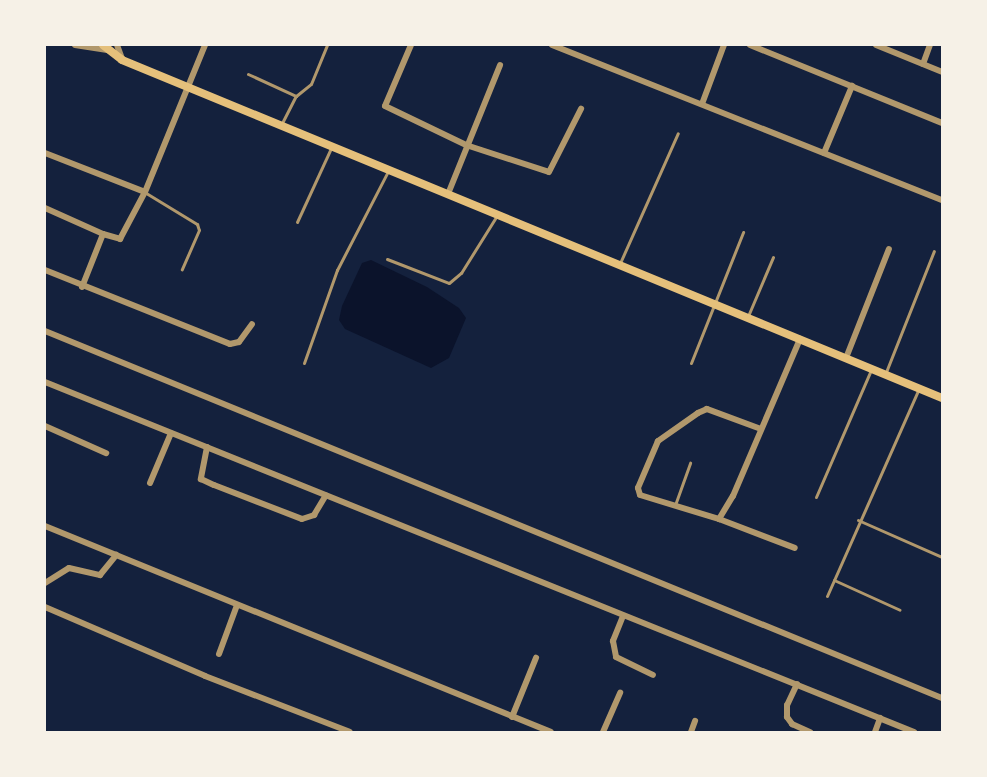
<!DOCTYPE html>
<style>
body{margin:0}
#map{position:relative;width:987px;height:777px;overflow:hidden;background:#14213d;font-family:Commissioner,sans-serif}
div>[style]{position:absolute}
.water>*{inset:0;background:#0b132b}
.service>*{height:3px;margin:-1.5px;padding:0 1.5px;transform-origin:1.5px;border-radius:1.5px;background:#b1986c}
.minor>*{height:6px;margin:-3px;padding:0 3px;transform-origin:3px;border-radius:3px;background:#b1986c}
.secondary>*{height:8px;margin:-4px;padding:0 4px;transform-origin:4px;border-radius:4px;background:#e5c07b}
span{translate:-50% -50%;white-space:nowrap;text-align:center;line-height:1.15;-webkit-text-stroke:4.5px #f6f1e7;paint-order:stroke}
.frame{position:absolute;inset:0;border:46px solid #f6f1e7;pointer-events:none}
</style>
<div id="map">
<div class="water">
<i style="clip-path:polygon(371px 260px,427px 287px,459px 308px,466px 318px,449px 358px,431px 368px,345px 329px,339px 320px,342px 306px,362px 263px)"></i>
</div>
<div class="service">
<i style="left:248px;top:74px;width:53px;rotate:24.6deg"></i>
<i style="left:282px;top:123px;width:30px;rotate:-63deg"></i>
<i style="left:296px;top:96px;width:19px;rotate:-39deg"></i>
<i style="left:311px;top:84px;width:42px;rotate:-67.7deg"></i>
<i style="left:146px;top:193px;width:60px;rotate:31.3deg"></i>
<i style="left:197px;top:224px;width:6px;rotate:72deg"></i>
<i style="left:199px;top:230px;width:43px;rotate:113.6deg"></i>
<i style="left:297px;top:222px;width:81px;rotate:-65.3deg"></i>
<i style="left:387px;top:259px;width:66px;rotate:21.2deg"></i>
<i style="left:449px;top:283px;width:16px;rotate:-40deg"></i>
<i style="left:461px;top:273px;width:66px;rotate:-58deg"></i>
<i style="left:620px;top:263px;width:142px;rotate:-66deg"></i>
<i style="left:748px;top:316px;width:64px;rotate:-67deg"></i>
<i style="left:304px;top:363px;width:99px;rotate:-70.5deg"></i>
<i style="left:337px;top:270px;width:111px;rotate:-62.7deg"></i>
<i style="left:691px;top:363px;width:141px;rotate:-68.3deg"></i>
<i style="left:886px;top:372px;width:130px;rotate:-68.4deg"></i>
<i style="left:816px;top:497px;width:136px;rotate:-66.6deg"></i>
<i style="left:675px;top:505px;width:45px;rotate:-70.3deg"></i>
<i style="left:858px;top:520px;width:92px;rotate:23.8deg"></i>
<i style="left:834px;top:580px;width:72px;rotate:24.4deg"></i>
<i style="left:827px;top:596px;width:224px;rotate:-66.1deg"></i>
</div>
<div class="minor">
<i style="left:75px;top:45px;width:36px;rotate:9deg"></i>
<i style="left:117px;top:45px;width:15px;rotate:70deg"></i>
<i style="left:411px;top:45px;width:66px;rotate:113.1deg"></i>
<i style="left:385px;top:106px;width:90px;rotate:25.7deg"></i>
<i style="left:466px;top:145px;width:87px;rotate:18deg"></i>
<i style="left:549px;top:172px;width:71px;rotate:-63.1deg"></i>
<i style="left:552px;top:45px;width:420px;rotate:21.7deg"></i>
<i style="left:750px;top:45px;width:207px;rotate:22.1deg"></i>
<i style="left:876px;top:45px;width:71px;rotate:22.2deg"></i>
<i style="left:923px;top:64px;width:20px;rotate:-70deg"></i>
<i style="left:702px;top:104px;width:63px;rotate:-69.6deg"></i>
<i style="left:45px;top:153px;width:107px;rotate:21.3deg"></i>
<i style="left:824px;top:153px;width:73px;rotate:-67.3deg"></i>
<i style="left:448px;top:194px;width:139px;rotate:-68deg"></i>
<i style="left:45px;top:208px;width:64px;rotate:24.1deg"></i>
<i style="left:45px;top:270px;width:199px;rotate:21.8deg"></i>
<i style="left:230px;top:344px;width:9px;rotate:-13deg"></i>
<i style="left:239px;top:342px;width:22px;rotate:-54deg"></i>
<i style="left:82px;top:287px;width:57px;rotate:-68.4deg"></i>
<i style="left:103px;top:234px;width:18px;rotate:16deg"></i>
<i style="left:120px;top:239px;width:53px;rotate:-62deg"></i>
<i style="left:145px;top:192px;width:159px;rotate:-67.8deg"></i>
<i style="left:45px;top:331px;width:969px;rotate:22.25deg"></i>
<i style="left:846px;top:358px;width:117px;rotate:-68.5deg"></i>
<i style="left:45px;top:382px;width:937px;rotate:21.94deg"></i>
<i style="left:45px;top:426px;width:67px;rotate:23.9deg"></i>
<i style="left:761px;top:429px;width:58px;rotate:-159.7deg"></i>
<i style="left:707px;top:409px;width:10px;rotate:156deg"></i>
<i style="left:698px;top:413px;width:49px;rotate:145deg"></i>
<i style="left:658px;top:441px;width:51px;rotate:113.1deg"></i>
<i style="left:638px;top:488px;width:7px;rotate:74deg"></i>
<i style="left:640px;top:495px;width:83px;rotate:16.9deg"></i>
<i style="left:719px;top:519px;width:27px;rotate:-59deg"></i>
<i style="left:733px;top:496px;width:171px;rotate:-66.9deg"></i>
<i style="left:207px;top:447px;width:33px;rotate:101deg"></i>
<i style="left:201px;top:479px;width:14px;rotate:25deg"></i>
<i style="left:214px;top:485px;width:94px;rotate:21.1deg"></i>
<i style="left:302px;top:519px;width:13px;rotate:-18deg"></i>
<i style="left:314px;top:515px;width:23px;rotate:-59deg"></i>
<i style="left:150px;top:483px;width:54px;rotate:-67.2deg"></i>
<i style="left:719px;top:519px;width:81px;rotate:20.9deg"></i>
<i style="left:45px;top:526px;width:546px;rotate:22.15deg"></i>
<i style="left:45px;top:583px;width:28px;rotate:-32deg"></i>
<i style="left:69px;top:568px;width:32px;rotate:13deg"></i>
<i style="left:100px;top:575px;width:26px;rotate:-51deg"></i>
<i style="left:45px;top:607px;width:174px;rotate:23.3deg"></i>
<i style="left:205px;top:676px;width:155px;rotate:21.1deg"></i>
<i style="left:623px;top:616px;width:27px;rotate:112deg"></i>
<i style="left:613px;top:641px;width:16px;rotate:79deg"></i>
<i style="left:616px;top:657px;width:41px;rotate:25.9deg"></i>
<i style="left:219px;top:654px;width:52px;rotate:-69.8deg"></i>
<i style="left:797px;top:684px;width:23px;rotate:115deg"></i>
<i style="left:787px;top:705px;width:12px;rotate:90deg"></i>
<i style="left:787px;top:717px;width:9px;rotate:54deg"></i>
<i style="left:792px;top:724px;width:20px;rotate:24deg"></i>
<i style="left:512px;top:717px;width:64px;rotate:-67.9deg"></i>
<i style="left:603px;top:732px;width:43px;rotate:-66.4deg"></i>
<i style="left:691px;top:732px;width:12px;rotate:-70deg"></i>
<i style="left:875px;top:732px;width:15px;rotate:-70deg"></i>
</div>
<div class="secondary">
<i style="left:103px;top:45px;width:24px;rotate:38deg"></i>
<i style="left:122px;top:60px;width:887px;rotate:22.4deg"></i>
</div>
<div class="frame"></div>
</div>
